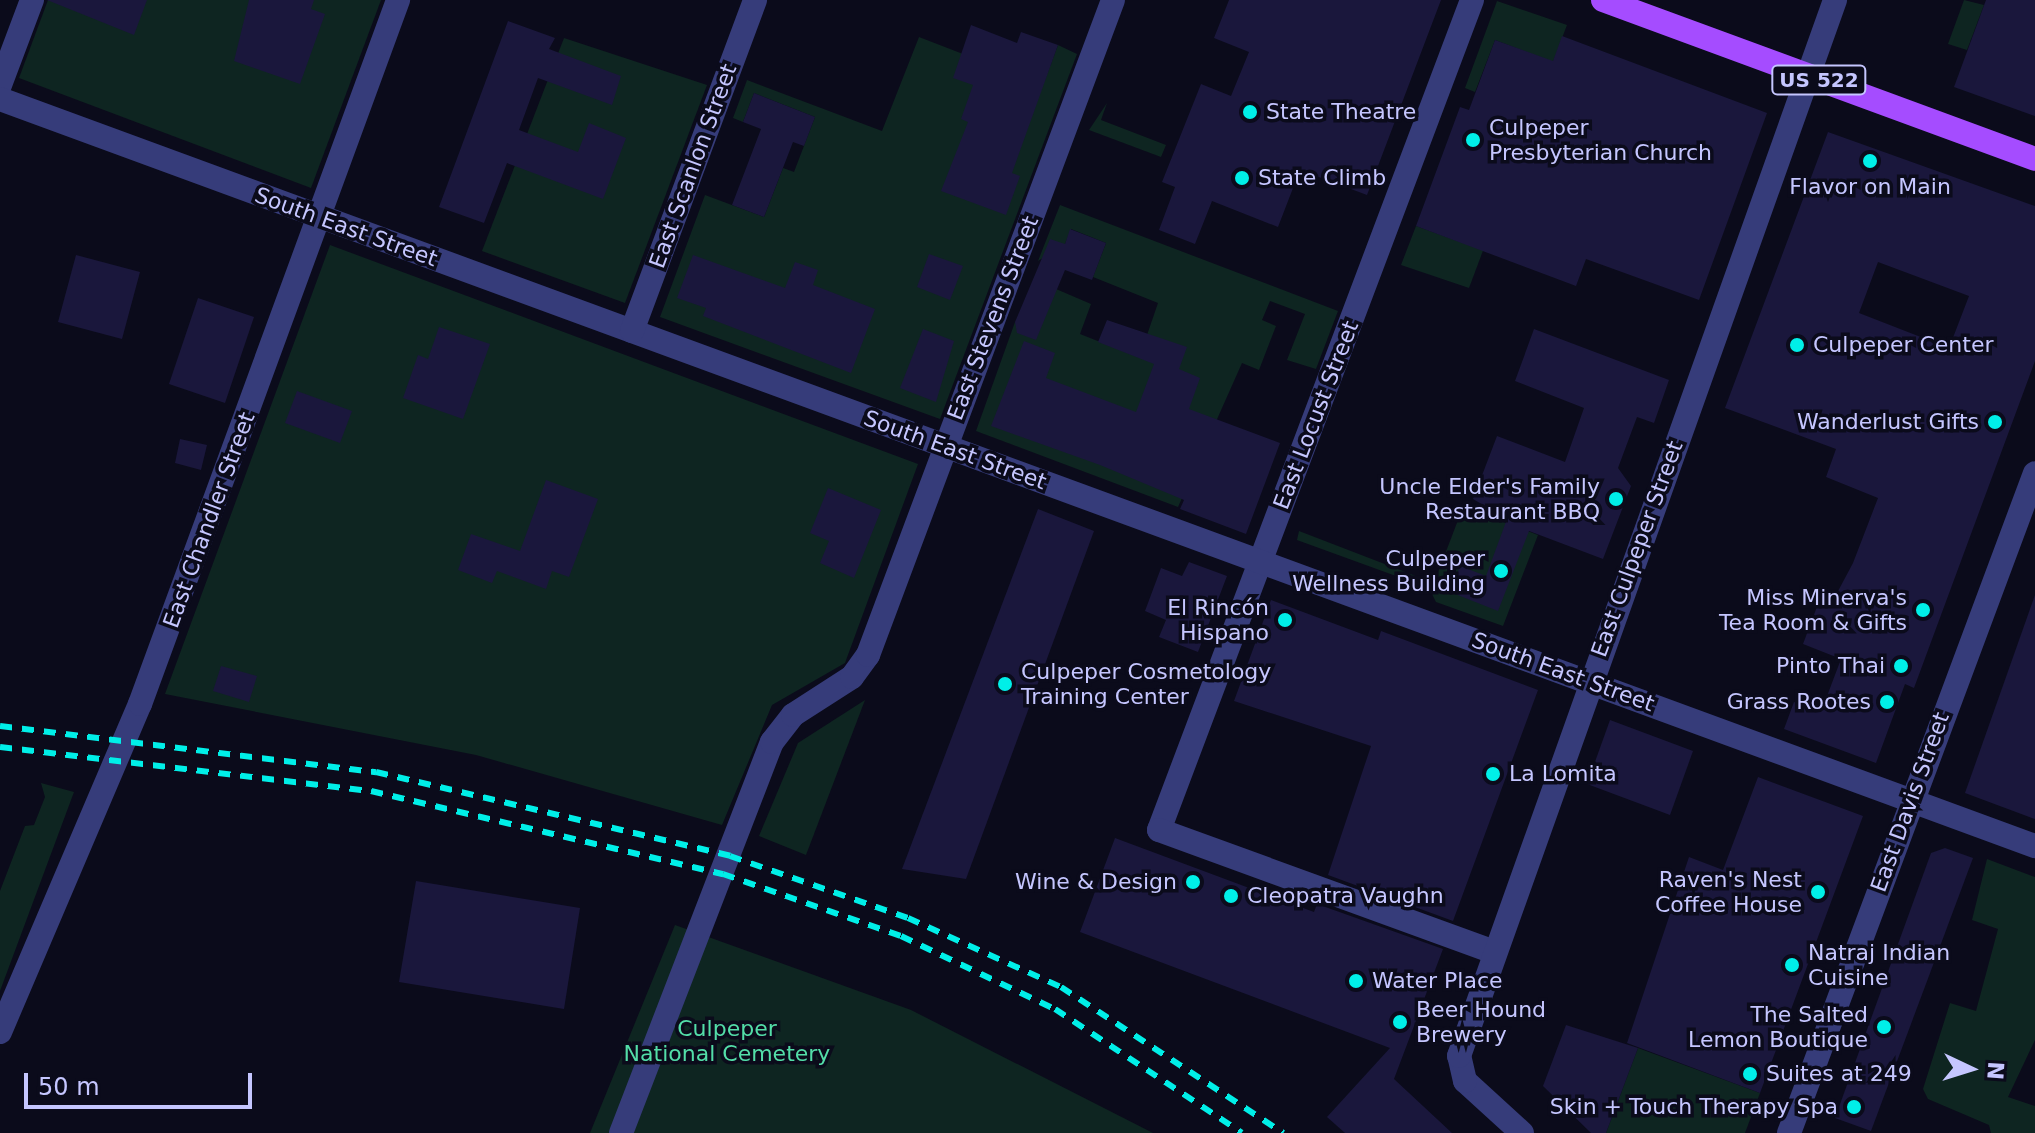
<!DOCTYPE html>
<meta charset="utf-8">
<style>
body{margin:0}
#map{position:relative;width:2035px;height:1133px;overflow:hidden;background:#0b0b1b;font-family:"DejaVu Sans",sans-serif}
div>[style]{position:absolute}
.green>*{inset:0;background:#0e2521}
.building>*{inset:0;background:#1a173c}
.minor>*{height:24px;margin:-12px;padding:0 12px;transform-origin:12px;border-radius:12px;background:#363c7a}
.major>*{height:24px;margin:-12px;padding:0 12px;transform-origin:12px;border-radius:12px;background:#a54cff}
.rail>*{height:6px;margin-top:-3px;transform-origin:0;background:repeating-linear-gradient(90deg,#00efe8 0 12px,transparent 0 22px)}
.dots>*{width:22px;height:22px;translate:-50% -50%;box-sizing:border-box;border:4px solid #0b0b1b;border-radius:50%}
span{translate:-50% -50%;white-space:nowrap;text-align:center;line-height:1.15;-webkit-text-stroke:7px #0b0b1b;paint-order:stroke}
.shield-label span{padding:2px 6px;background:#0b0b1b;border:2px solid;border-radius:6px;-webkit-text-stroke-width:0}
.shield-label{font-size:20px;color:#c5c6ff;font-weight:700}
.poi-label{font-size:22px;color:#c5c6ff}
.left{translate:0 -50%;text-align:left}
.right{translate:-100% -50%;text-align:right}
.street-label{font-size:22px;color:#c5c6ff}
.park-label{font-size:22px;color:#53dda8}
.north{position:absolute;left:1931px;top:1029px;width:80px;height:80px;-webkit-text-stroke:6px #0b0b1b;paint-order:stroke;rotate:94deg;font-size:22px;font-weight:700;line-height:32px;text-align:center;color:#c5c6ff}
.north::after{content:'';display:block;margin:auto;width:28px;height:36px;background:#c5c6ff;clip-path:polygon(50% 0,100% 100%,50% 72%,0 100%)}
.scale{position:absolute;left:24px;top:1073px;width:228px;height:36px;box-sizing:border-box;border:4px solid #c5c6ff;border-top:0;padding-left:10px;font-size:24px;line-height:28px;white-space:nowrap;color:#c5c6ff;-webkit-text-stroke:6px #0b0b1b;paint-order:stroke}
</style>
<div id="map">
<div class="green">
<i style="clip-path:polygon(48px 0,381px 0,311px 188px,19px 78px)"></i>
<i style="clip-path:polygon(1964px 0,1984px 5px,1967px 50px,1948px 44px)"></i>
<i style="clip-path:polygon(1497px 1px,1567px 25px,1553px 62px,1495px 40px,1475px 92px,1465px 88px)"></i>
<i style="clip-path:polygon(919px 37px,1043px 85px,1058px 45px,1077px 54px,940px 419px,660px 317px,705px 195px,764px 217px,783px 168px,794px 172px,815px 117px,754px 93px,743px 122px,733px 118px,747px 80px,882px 131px)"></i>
<i style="clip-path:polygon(564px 38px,707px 85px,625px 303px,482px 251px)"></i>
<i style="clip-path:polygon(1107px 103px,1101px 120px,1166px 145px,1161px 157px,1089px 130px)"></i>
<i style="clip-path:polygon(1526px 136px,1469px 288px,1401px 265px,1416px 226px,1460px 242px)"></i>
<i style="clip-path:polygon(1060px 205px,1338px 311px,1316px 369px,1287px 360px,1305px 314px,1270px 301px,1262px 320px,1276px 326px,1259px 370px,1242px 363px,1178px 507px,976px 431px,1015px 322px,1029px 328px,1056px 289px,1091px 304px,1080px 334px,1138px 357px,1147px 335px,1158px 303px,1093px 277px,1106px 243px,1071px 229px,1065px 244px,1038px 261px)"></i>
<i style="clip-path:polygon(330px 245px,918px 464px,845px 663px,772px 705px,722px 825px,476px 755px,165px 694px)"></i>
<i style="clip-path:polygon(1463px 507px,1538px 535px,1503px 626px,1436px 602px,1429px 588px,1297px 540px,1299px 531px,1434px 583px)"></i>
<i style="clip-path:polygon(865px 700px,806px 855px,759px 836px,798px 743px)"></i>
<i style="clip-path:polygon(41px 783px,74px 792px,0 991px,0 891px,25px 826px,34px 825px,45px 797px)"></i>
<i style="clip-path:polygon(1987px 859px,2035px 877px,2035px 1040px,2008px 1097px,2035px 1106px,2035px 1133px,1991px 1133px,1989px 1125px,1928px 1099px,1923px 1089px,1950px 1003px,1976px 1011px,1998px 929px,1972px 920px)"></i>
<i style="clip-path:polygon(675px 925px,911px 1010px,1153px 1133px,590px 1133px)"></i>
<i style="clip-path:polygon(1638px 1048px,1760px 1093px,1745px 1133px,1606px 1133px)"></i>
</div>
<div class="building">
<i style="clip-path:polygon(47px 0,147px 0,134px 35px)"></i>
<i style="clip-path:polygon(249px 0,314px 0,311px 9px,325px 14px,300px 84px,234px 61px)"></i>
<i style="clip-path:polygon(1229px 0,1441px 0,1367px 195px,1300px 170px,1278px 227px,1212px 201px,1195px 244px,1159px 230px,1175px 187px,1162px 182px,1201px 84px,1231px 96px,1249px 52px,1214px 38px)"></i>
<i style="clip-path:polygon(1986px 0,2035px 0,2035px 116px,1954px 87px)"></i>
<i style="clip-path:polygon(508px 21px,555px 38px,549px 49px,621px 76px,612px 105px,538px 78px,519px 130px,578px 152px,589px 123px,626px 138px,603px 199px,507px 163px,484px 223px,439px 207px)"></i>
<i style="clip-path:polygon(971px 25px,1017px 43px,1021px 32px,1058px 45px,1012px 173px,1020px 176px,1006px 215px,941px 191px,968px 122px,961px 119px,973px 85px,953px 78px)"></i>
<i style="clip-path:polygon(1562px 36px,1767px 113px,1699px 300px,1586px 259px,1576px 286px,1416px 226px,1460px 107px,1469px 110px,1495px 40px,1553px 61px)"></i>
<i style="clip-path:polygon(754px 93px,815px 117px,804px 146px,793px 142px,764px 217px,732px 205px,761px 129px,743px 122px)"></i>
<i style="clip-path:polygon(evenodd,1828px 132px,2035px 206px,2035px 361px,1914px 688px,1905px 684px,1876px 763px,1784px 729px,1794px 702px,1821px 712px,1841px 659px,1803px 644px,1824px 588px,1837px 593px,1853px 563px,1878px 498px,1826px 477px,1836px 449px,1725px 408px,1828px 132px,1878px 262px,1969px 296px,1949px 348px,1859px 313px,1878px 262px)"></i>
<i style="clip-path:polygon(1070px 229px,1106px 243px,1092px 280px,1065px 270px,1036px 340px,1017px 333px,1015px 322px,1050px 239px,1065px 244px)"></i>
<i style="clip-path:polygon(929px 254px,963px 266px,950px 300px,917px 287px)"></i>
<i style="clip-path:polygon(76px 255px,140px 272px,122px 339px,58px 322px)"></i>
<i style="clip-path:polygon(693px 255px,785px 288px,795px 262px,818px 270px,813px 285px,875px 309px,851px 373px,703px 316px,706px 308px,677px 298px)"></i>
<i style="clip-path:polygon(198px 298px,254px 317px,225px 403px,169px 384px)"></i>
<i style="clip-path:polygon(1107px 320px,1187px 347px,1179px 369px,1200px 378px,1189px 409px,1280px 443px,1246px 534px,1180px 509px,1184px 500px,1100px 465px,991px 426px,1024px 341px,1055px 353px,1046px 378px,1136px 412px,1154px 364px,1098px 342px)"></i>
<i style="clip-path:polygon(439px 327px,490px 344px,463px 419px,403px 398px,418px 355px,428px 359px)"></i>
<i style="clip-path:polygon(923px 329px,954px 341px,936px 402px,900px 388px)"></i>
<i style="clip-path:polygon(1534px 329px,1669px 380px,1654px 423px,1637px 417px,1618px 468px,1631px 486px,1603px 559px,1529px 531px,1498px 611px,1450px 592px,1460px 566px,1486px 576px,1507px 519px,1473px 499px,1497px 436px,1565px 462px,1584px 408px,1515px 381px)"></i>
<i style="clip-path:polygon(297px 391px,352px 411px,340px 443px,285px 423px)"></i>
<i style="clip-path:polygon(180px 439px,207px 445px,201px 470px,175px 463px)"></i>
<i style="clip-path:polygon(546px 480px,598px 499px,569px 577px,552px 571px,546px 589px,497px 571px,492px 583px,458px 570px,471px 534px,520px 551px)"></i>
<i style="clip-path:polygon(828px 488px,881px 510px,854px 578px,820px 563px,829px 541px,810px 533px)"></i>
<i style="clip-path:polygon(1038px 509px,1094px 531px,966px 879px,902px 869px)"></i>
<i style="clip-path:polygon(1189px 562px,1227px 576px,1198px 652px,1159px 637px,1166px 620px,1145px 611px,1161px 568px,1182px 576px)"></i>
<i style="clip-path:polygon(2035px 595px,2035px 819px,1965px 793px)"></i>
<i style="clip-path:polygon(1271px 600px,1378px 640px,1381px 631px,1538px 690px,1453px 921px,1328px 875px,1371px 746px,1234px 701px)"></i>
<i style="clip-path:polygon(221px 666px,257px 676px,249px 702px,213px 691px)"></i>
<i style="clip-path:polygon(1610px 720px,1693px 751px,1670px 815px,1587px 784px)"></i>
<i style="clip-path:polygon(1758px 777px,1863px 816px,1760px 1093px,1627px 1043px,1689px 857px,1723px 870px)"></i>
<i style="clip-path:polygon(1115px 838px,1314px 912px,1317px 904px,1443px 949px,1394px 1079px,1452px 1133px,1345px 1133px,1327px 1117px,1390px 1048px,1080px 932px)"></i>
<i style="clip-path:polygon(1945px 848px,1973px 858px,1871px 1131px,1835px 1118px,1931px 853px)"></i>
<i style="clip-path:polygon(416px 881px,580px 908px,564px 1009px,399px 982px)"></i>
<i style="clip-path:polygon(1566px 1025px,1638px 1048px,1606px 1133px,1591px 1133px,1543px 1086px)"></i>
</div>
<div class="minor">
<i style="left:1472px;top:0;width:887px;rotate:110.66deg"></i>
<i style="left:1159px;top:830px;width:357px;rotate:20deg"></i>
<i style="left:0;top:85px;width:91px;rotate:-69.4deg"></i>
<i style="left:0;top:99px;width:2168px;rotate:20.16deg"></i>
<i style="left:632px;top:331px;width:353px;rotate:-69.6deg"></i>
<i style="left:0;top:1032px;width:357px;rotate:-66.9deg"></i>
<i style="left:140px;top:704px;width:750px;rotate:-69.87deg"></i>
<i style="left:621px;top:1133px;width:419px;rotate:-68.9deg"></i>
<i style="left:772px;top:742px;width:34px;rotate:-52deg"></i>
<i style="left:793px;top:715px;width:70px;rotate:-32.8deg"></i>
<i style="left:852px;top:677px;width:27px;rotate:-54deg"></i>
<i style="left:868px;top:655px;width:699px;rotate:-69.49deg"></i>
<i style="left:1522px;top:1133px;width:77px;rotate:-137.6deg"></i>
<i style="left:1465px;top:1081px;width:26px;rotate:-103deg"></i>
<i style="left:1459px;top:1056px;width:1121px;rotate:-70.4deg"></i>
<i style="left:1789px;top:1133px;width:704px;rotate:-69.56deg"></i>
</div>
<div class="major">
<i style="left:1603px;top:0;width:460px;rotate:20.2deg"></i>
</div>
<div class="rail">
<i style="left:0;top:726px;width:379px;rotate:7deg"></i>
<i style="left:376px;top:772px;width:364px;rotate:13.3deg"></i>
<i style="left:730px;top:856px;width:188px;rotate:19.2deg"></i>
<i style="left:908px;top:918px;width:168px;rotate:24.3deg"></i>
<i style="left:1061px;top:987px;width:266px;rotate:33.3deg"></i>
<i style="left:0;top:747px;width:374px;rotate:6.8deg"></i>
<i style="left:371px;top:791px;width:362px;rotate:13.3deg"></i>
<i style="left:723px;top:874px;width:188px;rotate:19.2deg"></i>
<i style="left:901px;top:936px;width:170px;rotate:25.4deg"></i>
<i style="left:1055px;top:1009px;width:224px;rotate:33.5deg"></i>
</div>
<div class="dots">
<i style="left:1250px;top:112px;background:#00efe8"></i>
<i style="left:1473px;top:140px;background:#00efe8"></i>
<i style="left:1870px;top:161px;background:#00efe8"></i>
<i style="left:1242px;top:178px;background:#00efe8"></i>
<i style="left:1797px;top:345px;background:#00efe8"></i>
<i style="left:1995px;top:422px;background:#00efe8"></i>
<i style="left:1616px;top:499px;background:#00efe8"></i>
<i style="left:1501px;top:571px;background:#00efe8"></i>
<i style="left:1923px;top:610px;background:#00efe8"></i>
<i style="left:1285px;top:620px;background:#00efe8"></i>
<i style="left:1901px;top:666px;background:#00efe8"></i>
<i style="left:1005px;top:684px;background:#00efe8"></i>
<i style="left:1887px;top:702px;background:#00efe8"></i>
<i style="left:1493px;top:774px;background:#00efe8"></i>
<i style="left:1193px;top:882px;background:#00efe8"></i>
<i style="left:1818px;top:892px;background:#00efe8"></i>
<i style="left:1231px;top:896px;background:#00efe8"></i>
<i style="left:1792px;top:965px;background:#00efe8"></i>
<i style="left:1356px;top:981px;background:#00efe8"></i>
<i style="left:1400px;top:1022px;background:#00efe8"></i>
<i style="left:1884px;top:1027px;background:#00efe8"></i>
<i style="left:1750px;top:1074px;background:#00efe8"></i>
<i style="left:1854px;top:1107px;background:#00efe8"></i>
</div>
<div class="shield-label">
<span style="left:1819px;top:80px">US 522</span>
</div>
<div class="poi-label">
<span class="left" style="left:1266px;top:112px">State Theatre</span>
<span class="left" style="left:1489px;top:140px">Culpeper<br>Presbyterian Church</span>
<span class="left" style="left:1258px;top:178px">State Climb</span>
<span style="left:1870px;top:187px">Flavor on Main</span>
<span class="left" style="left:1813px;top:345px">Culpeper Center</span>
<span class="right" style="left:1979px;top:422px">Wanderlust Gifts</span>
<span class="right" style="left:1600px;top:499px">Uncle Elder's Family<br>Restaurant BBQ</span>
<span class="right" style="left:1485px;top:571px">Culpeper<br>Wellness Building</span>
<span class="right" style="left:1907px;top:610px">Miss Minerva's<br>Tea Room &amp; Gifts</span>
<span class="right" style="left:1269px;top:620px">El Rincón<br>Hispano</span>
<span class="right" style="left:1885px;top:666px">Pinto Thai</span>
<span class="left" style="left:1021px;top:684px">Culpeper Cosmetology<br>Training Center</span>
<span class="right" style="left:1871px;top:702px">Grass Rootes</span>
<span class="left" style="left:1509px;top:774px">La Lomita</span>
<span class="right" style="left:1802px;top:892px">Raven's Nest<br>Coffee House</span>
<span class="right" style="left:1177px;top:882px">Wine &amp; Design</span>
<span class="left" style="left:1247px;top:896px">Cleopatra Vaughn</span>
<span class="left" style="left:1808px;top:965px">Natraj Indian<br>Cuisine</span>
<span class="left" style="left:1372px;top:981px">Water Place</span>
<span class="left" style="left:1416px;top:1022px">Beer Hound<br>Brewery</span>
<span class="right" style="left:1868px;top:1027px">The Salted<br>Lemon Boutique</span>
<span class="left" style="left:1766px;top:1074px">Suites at 249</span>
<span class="right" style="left:1838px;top:1107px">Skin + Touch Therapy Spa</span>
</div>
<div class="street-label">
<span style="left:693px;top:166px;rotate:-70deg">East Scanlon Street</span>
<span style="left:346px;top:227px;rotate:20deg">South East Street</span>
<span style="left:993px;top:318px;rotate:-69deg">East Stevens Street</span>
<span style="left:1316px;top:415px;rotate:-69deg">East Locust Street</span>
<span style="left:955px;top:450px;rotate:20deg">South East Street</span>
<span style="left:209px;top:520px;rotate:-70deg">East Chandler Street</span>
<span style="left:1637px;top:549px;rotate:-70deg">East Culpeper Street</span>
<span style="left:1563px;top:672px;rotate:20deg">South East Street</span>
<span style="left:1910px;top:802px;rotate:-70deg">East Davis Street</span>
</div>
<div class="park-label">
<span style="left:727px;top:1041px">Culpeper<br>National Cemetery</span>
</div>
<div class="north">N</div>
<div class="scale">50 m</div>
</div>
